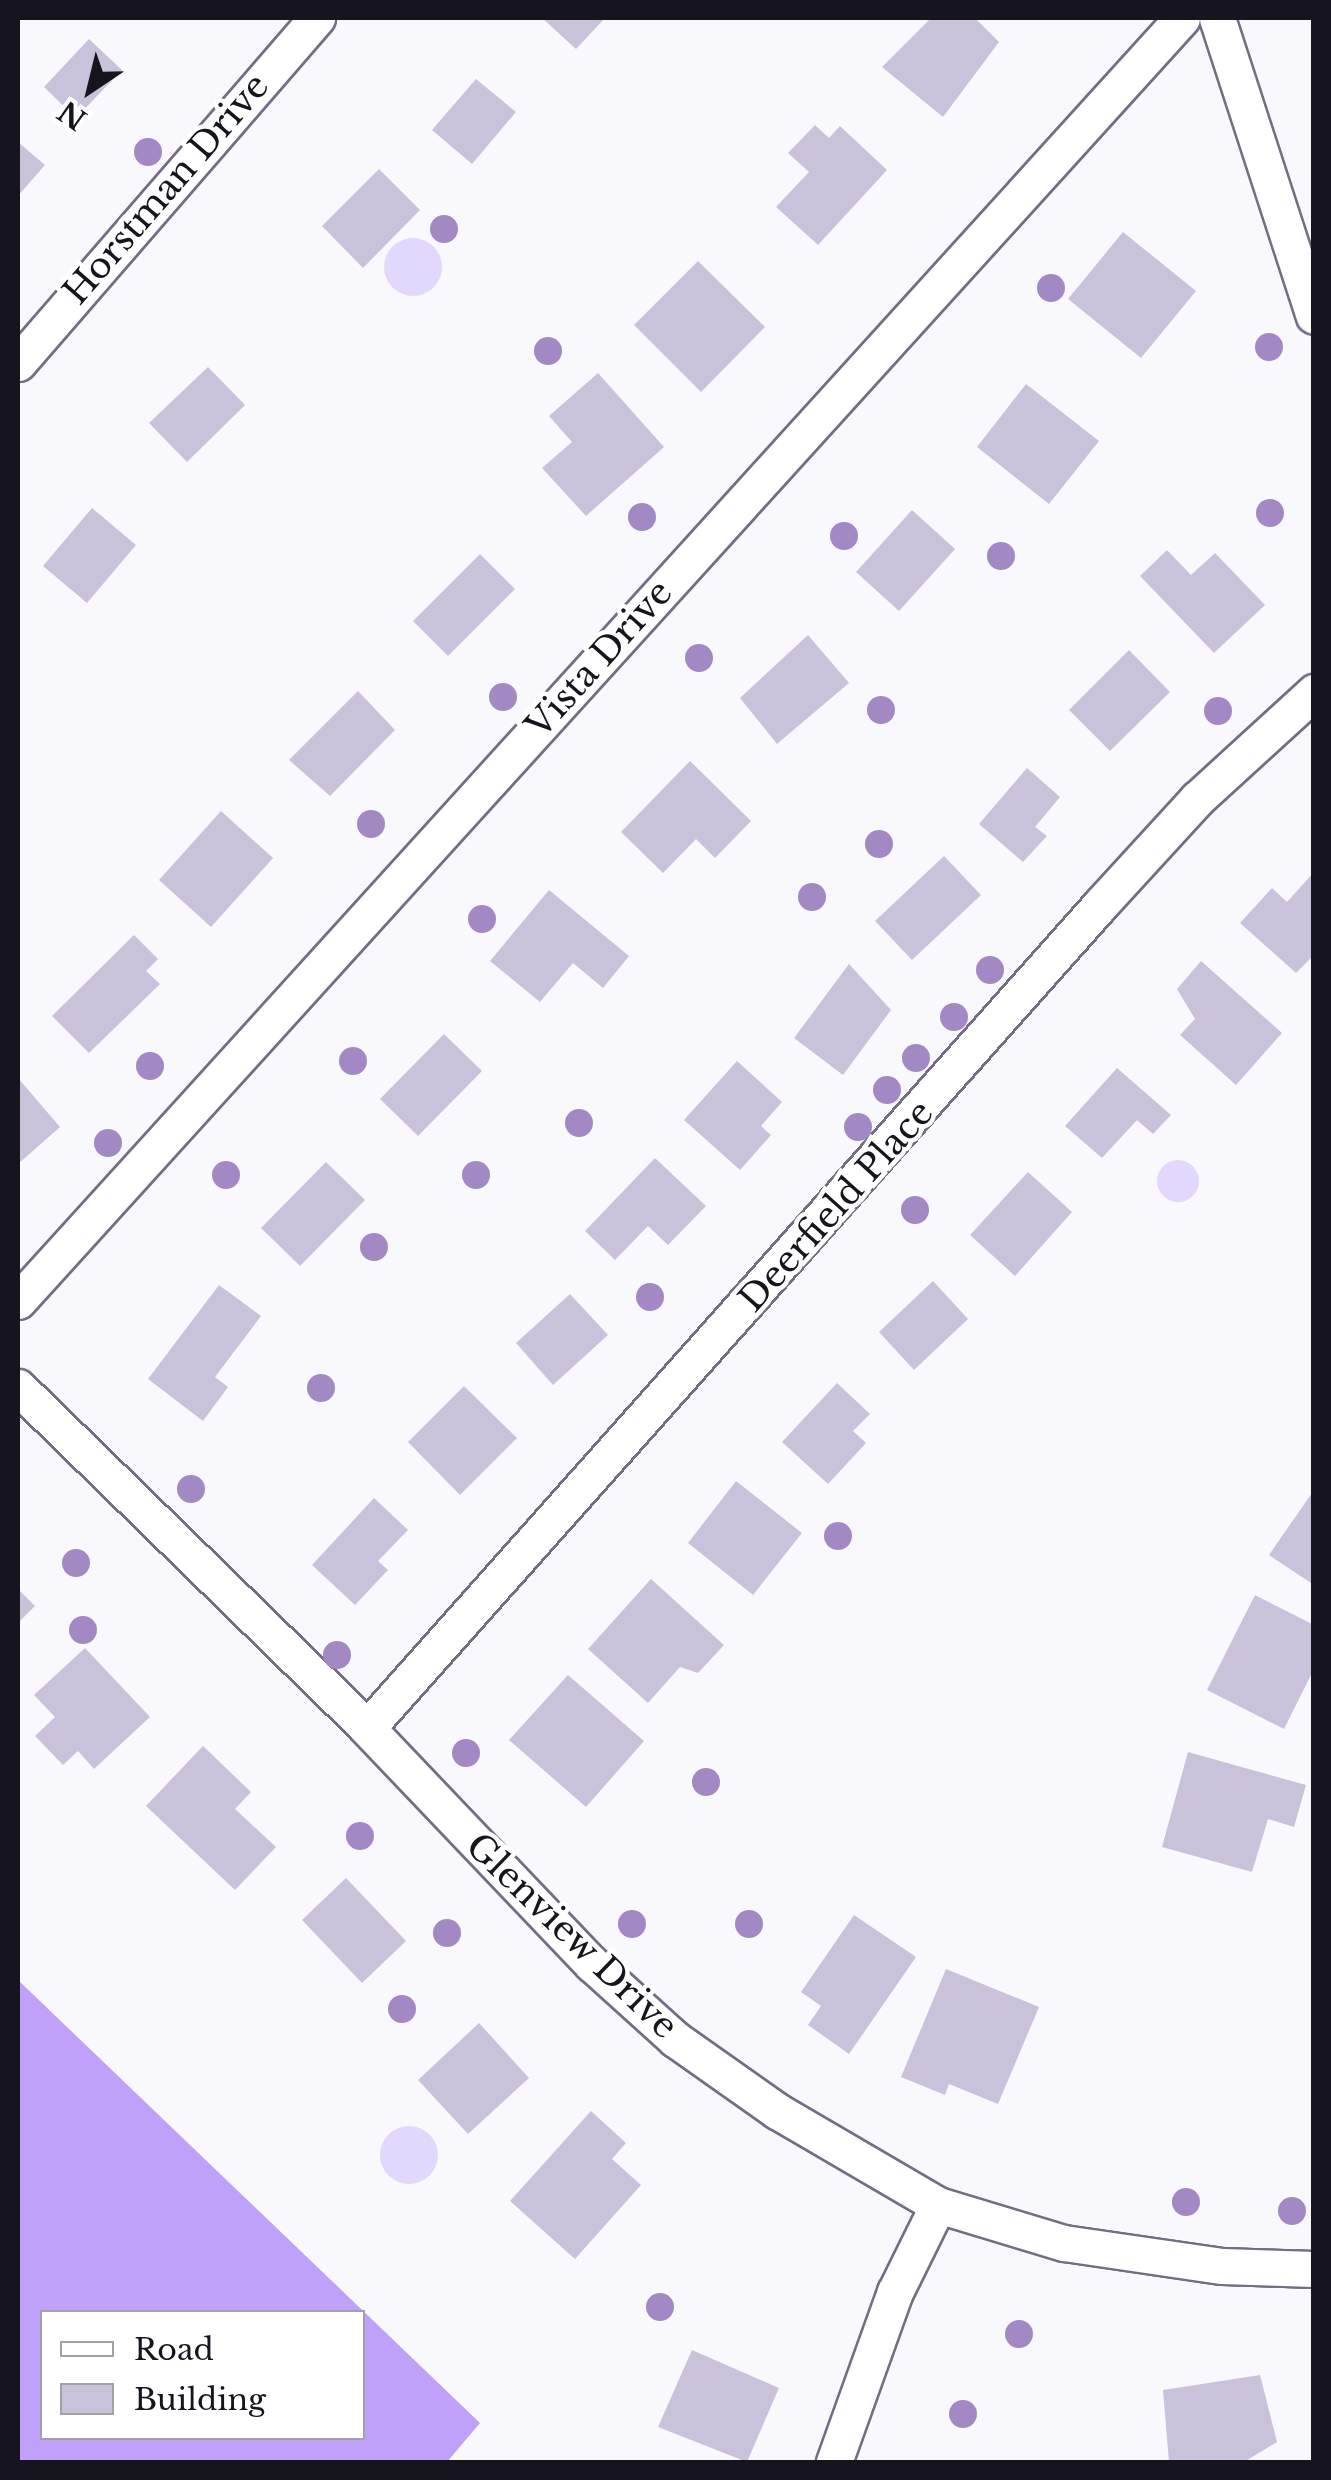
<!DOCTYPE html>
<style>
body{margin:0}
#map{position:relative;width:1331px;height:2480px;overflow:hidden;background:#f9f8fd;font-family:"Libre Baskerville",serif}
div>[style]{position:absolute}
.forest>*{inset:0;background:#c0a1fa}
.water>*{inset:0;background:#e2d7fc}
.round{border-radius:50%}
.building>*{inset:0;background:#cac2db}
.roads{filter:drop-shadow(2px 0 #746d84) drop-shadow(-2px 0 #746d84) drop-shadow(0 2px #746d84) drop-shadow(0 -2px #746d84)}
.minor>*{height:35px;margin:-17.5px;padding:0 17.5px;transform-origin:17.5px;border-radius:17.5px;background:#fff}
.trees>*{width:28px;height:28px;margin:-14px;border-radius:50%;background:#a289c4}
span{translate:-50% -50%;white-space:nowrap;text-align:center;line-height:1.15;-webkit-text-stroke:9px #fff;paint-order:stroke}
.street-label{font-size:35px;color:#16141c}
.frame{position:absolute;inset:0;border:20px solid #16141c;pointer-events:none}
.legend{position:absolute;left:40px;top:2310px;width:325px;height:130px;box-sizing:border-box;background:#fff;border:2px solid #a2a1a4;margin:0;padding:12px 18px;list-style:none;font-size:30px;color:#16141c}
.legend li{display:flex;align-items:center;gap:20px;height:50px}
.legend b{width:50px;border:2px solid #a2a1a4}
.north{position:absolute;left:40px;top:40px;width:100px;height:100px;-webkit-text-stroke:8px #fff;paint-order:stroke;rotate:215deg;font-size:28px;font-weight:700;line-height:40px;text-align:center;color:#16141c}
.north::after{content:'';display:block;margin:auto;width:35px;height:45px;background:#16141c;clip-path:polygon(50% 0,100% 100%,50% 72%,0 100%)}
</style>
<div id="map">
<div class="forest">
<i style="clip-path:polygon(evenodd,18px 1980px,480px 2423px,447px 2462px,18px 2462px,18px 1980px,42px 2312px,362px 2312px,362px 2438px,42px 2438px,42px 2312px)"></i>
</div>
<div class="water">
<i class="round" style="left:384px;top:238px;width:58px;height:58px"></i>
<i class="round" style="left:1157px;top:1160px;width:42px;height:42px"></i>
<i class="round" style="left:380px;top:2126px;width:58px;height:58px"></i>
</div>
<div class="building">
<i style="clip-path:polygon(542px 18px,605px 18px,576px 49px)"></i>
<i style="clip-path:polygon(931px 18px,975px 18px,999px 42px,943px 117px,882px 67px)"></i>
<i style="clip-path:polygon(89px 39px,122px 70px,76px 118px,44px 87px)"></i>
<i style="clip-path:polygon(476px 79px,516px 112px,472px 164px,432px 130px)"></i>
<i style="clip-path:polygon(815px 125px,829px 138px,840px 126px,887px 170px,818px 245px,776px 207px,809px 172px,788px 153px)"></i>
<i style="clip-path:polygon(18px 142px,45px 165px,18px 196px)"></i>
<i style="clip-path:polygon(379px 169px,420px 210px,363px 268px,322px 226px)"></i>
<i style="clip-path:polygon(1123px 232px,1196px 291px,1141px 358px,1068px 299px)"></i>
<i style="clip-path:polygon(698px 261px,765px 327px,701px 392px,634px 325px)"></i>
<i style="clip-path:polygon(208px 367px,245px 405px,187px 462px,149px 423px)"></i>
<i style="clip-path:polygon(598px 373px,664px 447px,586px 516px,542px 468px,572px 442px,549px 416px)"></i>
<i style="clip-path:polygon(1026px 384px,1099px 441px,1049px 504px,977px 447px)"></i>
<i style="clip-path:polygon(92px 508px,136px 545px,87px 603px,43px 566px)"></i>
<i style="clip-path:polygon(912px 510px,955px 549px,899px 611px,856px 572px)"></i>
<i style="clip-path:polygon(1167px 550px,1191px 575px,1215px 553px,1265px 605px,1214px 653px,1140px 576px)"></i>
<i style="clip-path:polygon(480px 554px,515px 589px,448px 656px,413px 621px)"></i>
<i style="clip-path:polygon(808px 635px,849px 683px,777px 744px,740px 698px)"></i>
<i style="clip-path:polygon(1129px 650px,1170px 692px,1110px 751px,1069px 710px)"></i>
<i style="clip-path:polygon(358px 691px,395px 730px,330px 796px,289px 760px)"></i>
<i style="clip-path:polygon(690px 761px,751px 821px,715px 858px,696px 839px,663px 873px,621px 832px)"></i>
<i style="clip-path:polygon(1027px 768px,1060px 797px,1035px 827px,1047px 836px,1023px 862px,979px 824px)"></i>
<i style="clip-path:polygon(221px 811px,273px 858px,211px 927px,159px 880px)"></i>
<i style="clip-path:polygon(944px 856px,981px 895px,912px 960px,875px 921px)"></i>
<i style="clip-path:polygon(1314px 872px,1314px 955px,1296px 973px,1240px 923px,1272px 888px,1287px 902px)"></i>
<i style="clip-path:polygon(549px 890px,629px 956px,603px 988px,573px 963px,540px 1002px,490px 961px)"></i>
<i style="clip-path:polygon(134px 935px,158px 959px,146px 971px,160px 984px,89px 1053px,52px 1016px)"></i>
<i style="clip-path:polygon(1201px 961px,1282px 1033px,1236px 1085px,1180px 1035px,1195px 1019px,1177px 989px)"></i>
<i style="clip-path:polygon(849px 964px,891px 1010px,843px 1075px,794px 1038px)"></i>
<i style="clip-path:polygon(444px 1034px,482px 1071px,418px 1136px,380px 1099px)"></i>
<i style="clip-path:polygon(737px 1061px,782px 1102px,761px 1126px,771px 1135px,740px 1170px,684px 1120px)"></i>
<i style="clip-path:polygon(1117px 1068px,1171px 1115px,1153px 1134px,1137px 1120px,1102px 1158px,1065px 1126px)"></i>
<i style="clip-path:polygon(18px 1078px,60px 1127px,18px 1164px)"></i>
<i style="clip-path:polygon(655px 1158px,706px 1206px,668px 1245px,648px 1226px,615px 1260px,585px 1231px)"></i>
<i style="clip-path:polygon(326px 1162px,365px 1200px,300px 1266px,261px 1228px)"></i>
<i style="clip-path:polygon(1028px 1172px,1072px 1212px,1015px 1276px,970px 1235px)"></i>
<i style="clip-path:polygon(933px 1281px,968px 1319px,914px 1370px,879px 1332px)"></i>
<i style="clip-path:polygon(219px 1285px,261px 1316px,215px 1377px,228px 1387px,203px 1421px,148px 1379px)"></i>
<i style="clip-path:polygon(570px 1294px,608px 1335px,553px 1385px,516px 1343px)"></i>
<i style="clip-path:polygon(837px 1383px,870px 1414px,853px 1431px,866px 1443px,828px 1484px,782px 1442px)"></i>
<i style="clip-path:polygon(464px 1386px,517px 1438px,460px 1495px,408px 1442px)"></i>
<i style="clip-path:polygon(736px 1481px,802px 1533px,753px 1595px,688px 1543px)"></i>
<i style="clip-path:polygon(1314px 1490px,1314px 1585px,1269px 1555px)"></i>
<i style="clip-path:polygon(374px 1498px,408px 1530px,378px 1561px,388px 1570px,355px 1605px,312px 1565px)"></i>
<i style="clip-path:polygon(651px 1579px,724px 1645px,698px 1673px,680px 1667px,648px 1703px,588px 1649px)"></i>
<i style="clip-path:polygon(18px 1589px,35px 1606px,18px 1623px)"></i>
<i style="clip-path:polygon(1255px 1595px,1314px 1625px,1314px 1669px,1284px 1729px,1207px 1690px)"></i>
<i style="clip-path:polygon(85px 1648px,150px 1717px,94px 1769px,78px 1751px,63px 1765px,35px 1736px,55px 1717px,34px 1695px)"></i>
<i style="clip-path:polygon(568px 1675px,644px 1741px,586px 1807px,509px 1740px)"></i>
<i style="clip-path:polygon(203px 1746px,251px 1792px,235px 1809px,276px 1847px,235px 1890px,146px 1806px)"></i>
<i style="clip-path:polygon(1188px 1752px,1306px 1785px,1294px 1827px,1268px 1819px,1252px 1872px,1162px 1847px)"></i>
<i style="clip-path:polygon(346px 1878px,406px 1941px,362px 1983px,302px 1920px)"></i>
<i style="clip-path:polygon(854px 1915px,916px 1957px,849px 2054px,808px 2025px,821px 2006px,801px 1992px)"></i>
<i style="clip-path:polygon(946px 1969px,1039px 2007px,998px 2104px,949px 2084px,945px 2095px,901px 2077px)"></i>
<i style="clip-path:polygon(479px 2023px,529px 2078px,468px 2134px,418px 2080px)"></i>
<i style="clip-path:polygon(591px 2111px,626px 2143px,612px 2159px,641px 2185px,575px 2259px,510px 2201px)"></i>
<i style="clip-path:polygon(692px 2350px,779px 2388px,747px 2462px,658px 2427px)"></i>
<i style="clip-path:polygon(1260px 2375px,1277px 2442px,1244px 2462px,1169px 2462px,1163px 2390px)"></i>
</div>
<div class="roads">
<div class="minor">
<i style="left:1217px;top:18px;width:313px;rotate:72deg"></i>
<i style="left:18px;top:363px;width:457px;rotate:-49.1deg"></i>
<i style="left:18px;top:1301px;width:1732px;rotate:-47.78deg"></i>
<i style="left:18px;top:1387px;width:488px;rotate:44.3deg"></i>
<i style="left:367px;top:1728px;width:326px;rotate:46.4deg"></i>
<i style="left:592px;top:1964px;width:112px;rotate:42.1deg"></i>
<i style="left:675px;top:2039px;width:125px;rotate:35.2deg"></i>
<i style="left:777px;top:2111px;width:186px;rotate:30.3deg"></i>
<i style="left:938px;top:2205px;width:132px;rotate:16.8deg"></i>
<i style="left:1064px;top:2243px;width:160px;rotate:8.3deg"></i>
<i style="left:1222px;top:2266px;width:92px;rotate:1.9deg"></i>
<i style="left:367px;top:1728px;width:1102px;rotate:-48.31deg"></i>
<i style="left:1100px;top:905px;width:144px;rotate:-47.5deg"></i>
<i style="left:1197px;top:799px;width:159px;rotate:-42.4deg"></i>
<i style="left:834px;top:2462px;width:181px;rotate:-70.3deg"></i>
<i style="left:895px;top:2292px;width:97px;rotate:-63.7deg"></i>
</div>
</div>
<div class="trees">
<i style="left:148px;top:152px"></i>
<i style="left:444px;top:229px"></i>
<i style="left:1051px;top:288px"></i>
<i style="left:1269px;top:347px"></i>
<i style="left:548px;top:351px"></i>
<i style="left:1270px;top:513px"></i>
<i style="left:642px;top:517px"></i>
<i style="left:844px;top:536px"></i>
<i style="left:1001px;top:556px"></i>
<i style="left:699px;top:658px"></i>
<i style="left:503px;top:697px"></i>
<i style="left:881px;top:710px"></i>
<i style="left:1218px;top:711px"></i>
<i style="left:371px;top:824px"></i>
<i style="left:879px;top:844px"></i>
<i style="left:812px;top:897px"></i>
<i style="left:482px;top:919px"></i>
<i style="left:990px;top:970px"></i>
<i style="left:954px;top:1017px"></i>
<i style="left:916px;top:1058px"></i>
<i style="left:353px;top:1061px"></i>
<i style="left:150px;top:1066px"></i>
<i style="left:887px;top:1090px"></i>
<i style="left:579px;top:1123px"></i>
<i style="left:858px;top:1127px"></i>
<i style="left:108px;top:1143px"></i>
<i style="left:226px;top:1175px"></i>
<i style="left:476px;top:1175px"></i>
<i style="left:915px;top:1210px"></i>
<i style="left:374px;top:1247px"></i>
<i style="left:650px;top:1297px"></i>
<i style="left:321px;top:1388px"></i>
<i style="left:191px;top:1489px"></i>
<i style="left:838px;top:1536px"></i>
<i style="left:76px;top:1563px"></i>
<i style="left:83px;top:1630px"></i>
<i style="left:337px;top:1655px"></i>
<i style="left:466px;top:1753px"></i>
<i style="left:706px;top:1782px"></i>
<i style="left:360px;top:1836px"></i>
<i style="left:632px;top:1924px"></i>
<i style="left:749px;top:1924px"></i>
<i style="left:447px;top:1933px"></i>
<i style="left:402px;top:2009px"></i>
<i style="left:1186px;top:2202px"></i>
<i style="left:1292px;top:2211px"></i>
<i style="left:660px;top:2307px"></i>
<i style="left:1019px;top:2334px"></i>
<i style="left:963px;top:2414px"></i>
</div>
<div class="street-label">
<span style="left:166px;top:189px;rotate:-49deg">Horstman Drive</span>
<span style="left:599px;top:659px;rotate:-48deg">Vista Drive</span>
<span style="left:836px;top:1206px;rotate:-48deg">Deerfield Place</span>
<span style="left:572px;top:1936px;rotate:44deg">Glenview Drive</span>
</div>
<div class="frame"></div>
<ul class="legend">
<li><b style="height:12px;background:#fff"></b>Road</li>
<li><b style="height:28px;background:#cac2db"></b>Building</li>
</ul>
<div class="north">N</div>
</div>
